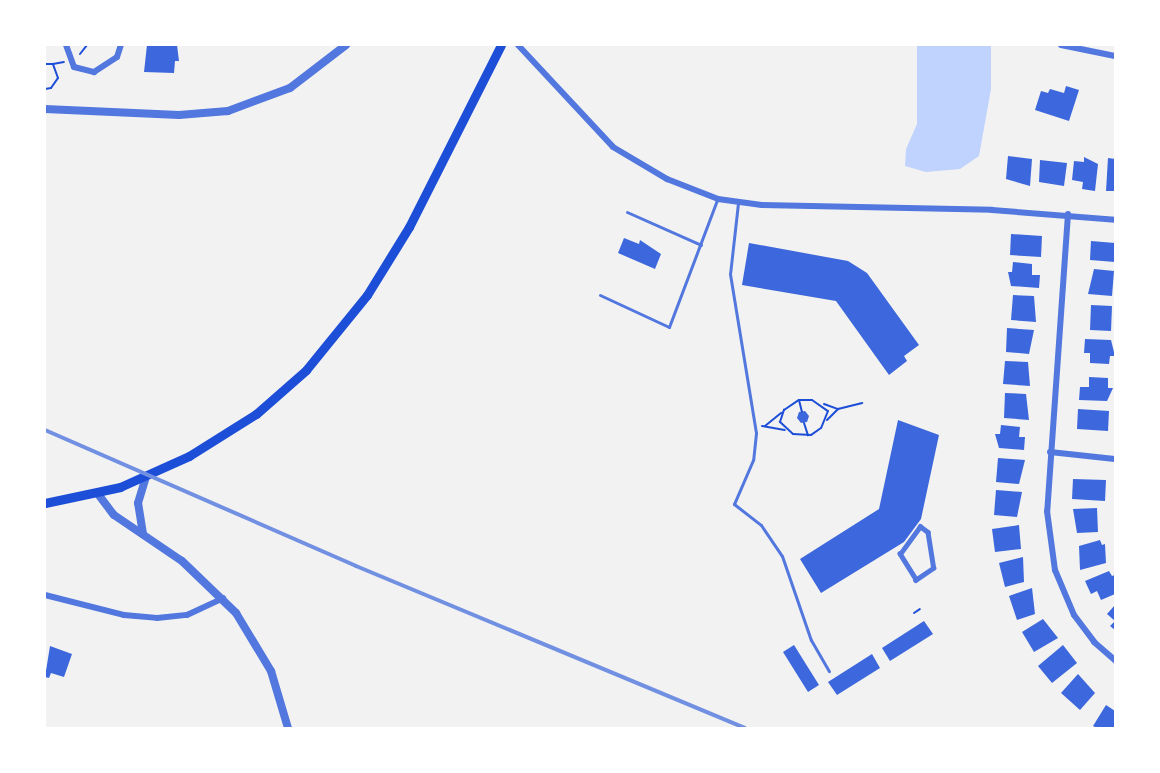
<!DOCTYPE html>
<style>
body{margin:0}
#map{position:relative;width:1160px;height:773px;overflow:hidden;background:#f2f2f2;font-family:Jost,sans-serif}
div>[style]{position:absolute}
.water>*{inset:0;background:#bfd3fe}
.building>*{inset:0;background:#3d67dc}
.path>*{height:2px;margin:-1px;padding:0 1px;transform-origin:1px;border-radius:1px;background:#1d4ed8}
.service>*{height:3px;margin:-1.5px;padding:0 1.5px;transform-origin:1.5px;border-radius:1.5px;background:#5277de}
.pedestrian>*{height:4.5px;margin:-2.25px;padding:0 2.25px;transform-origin:2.25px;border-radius:2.25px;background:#5277de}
.minor>*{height:6px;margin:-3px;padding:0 3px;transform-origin:3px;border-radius:3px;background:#5277de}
.tertiary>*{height:8px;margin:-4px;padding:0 4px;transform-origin:4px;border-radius:4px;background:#5277de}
.trunk>*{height:9px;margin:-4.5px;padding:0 4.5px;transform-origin:4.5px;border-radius:4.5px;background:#1d4ed8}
.rail>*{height:4px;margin:-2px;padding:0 2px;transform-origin:2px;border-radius:2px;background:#7290e2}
span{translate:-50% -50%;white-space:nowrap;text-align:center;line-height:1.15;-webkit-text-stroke:4.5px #fff;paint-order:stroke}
.frame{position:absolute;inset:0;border:46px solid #fff;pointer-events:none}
</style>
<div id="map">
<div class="water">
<i style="clip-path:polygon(917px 45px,991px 45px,991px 89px,979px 156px,960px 169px,926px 172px,905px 166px,906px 149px,917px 124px)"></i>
</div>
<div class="building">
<i style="clip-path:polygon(147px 45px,177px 45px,179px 61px,175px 61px,174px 73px,144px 72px)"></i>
<i style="clip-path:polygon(1066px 86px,1079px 90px,1069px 121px,1035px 110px,1041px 91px,1048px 93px,1050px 89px,1064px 93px)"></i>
<i style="clip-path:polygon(1008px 156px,1032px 159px,1030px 186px,1006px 179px)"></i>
<i style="clip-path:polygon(1084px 157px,1098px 164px,1095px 191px,1082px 189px,1083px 182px,1072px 180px,1074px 161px,1084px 162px)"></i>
<i style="clip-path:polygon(1108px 158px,1115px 159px,1115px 191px,1106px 191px)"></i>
<i style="clip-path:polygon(1040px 160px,1067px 163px,1064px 186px,1039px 182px)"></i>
<i style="clip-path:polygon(1011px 234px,1042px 236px,1041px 257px,1010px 255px)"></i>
<i style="clip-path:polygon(624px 238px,639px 244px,640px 240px,661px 254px,655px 269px,618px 253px)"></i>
<i style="clip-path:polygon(1091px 241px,1115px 243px,1115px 262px,1090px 260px)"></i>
<i style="clip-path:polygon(749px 243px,848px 261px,867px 273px,919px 345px,904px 356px,907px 361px,889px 375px,836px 301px,742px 285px)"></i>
<i style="clip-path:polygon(1013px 262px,1032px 264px,1032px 275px,1040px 275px,1039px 288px,1011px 286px,1008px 272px,1012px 272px)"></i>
<i style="clip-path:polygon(1094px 269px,1114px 271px,1112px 296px,1088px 294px)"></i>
<i style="clip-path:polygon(1013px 295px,1034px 296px,1036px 322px,1011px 320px)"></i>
<i style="clip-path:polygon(1091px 305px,1112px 306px,1111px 331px,1090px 330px)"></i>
<i style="clip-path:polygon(1007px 328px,1034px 330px,1029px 354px,1006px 352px)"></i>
<i style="clip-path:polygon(1085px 339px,1111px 340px,1115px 356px,1110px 356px,1109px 364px,1090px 363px,1090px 353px,1084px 353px)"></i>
<i style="clip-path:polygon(1005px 361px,1028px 362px,1030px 386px,1003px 384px)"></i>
<i style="clip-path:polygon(1089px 377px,1108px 378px,1108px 388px,1113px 388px,1107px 401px,1079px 400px,1080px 387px,1089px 387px)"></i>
<i style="clip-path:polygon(1005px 393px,1026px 394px,1029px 420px,1004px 418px)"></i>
<i style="clip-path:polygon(1078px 409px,1109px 411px,1108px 431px,1077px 429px)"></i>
<i style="clip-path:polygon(805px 411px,809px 416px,807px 422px,801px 423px,797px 418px,799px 412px)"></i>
<i style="clip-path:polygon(898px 420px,939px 435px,921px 519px,904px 542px,821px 593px,800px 559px,879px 509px)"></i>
<i style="clip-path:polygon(1001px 425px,1020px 427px,1019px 437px,1025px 437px,1024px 450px,999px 448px,995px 434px,1000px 434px)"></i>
<i style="clip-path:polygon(998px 458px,1025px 460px,1019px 484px,996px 482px)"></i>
<i style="clip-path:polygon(1073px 479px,1106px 480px,1105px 501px,1072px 499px)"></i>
<i style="clip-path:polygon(996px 490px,1022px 492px,1017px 517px,994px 515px)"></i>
<i style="clip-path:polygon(1097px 508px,1098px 532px,1077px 533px,1073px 509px)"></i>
<i style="clip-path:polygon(1019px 525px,1021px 549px,995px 552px,992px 529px)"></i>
<i style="clip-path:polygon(1100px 540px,1102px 545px,1105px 544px,1106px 563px,1080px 570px,1079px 546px)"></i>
<i style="clip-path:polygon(1023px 557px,1024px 582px,1005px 587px,999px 563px)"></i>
<i style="clip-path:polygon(1109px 571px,1112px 576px,1115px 575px,1115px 594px,1101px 600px,1097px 591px,1091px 594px,1085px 581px)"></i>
<i style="clip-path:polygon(1032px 588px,1035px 614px,1017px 620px,1009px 596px)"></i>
<i style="clip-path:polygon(1115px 605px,1115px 630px,1110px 626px,1115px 621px,1107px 614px)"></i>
<i style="clip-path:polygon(1043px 619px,1058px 638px,1034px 652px,1022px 632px)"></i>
<i style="clip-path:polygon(924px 621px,933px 634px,890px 661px,882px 648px)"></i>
<i style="clip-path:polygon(794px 645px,819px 685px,808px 692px,783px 652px)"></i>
<i style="clip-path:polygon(1063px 645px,1077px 663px,1052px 683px,1038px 666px)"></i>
<i style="clip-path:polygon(50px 646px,72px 654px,64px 677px,51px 673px,49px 678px,45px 677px)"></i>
<i style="clip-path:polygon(872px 654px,880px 668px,837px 695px,828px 682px)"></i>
<i style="clip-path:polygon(1078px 674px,1095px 693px,1080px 710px,1061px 693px)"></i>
<i style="clip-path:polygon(1106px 705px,1115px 711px,1115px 728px,1097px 728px,1093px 726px)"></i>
</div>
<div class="path">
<i style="left:80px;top:54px;width:11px;rotate:-52deg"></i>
<i style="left:45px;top:64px;width:8px"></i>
<i style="left:45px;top:89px;width:6px;rotate:-9deg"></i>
<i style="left:51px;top:88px;width:12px;rotate:-55deg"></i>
<i style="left:58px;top:78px;width:15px;rotate:-110deg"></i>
<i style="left:53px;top:64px;width:11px;rotate:-10deg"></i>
<i style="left:799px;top:400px;width:13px"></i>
<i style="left:812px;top:400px;width:19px;rotate:35deg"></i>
<i style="left:828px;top:411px;width:18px;rotate:112deg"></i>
<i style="left:821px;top:428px;width:12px;rotate:145deg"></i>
<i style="left:811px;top:435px;width:18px;rotate:-177deg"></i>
<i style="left:793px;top:434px;width:18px;rotate:-137deg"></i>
<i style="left:780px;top:422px;width:13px;rotate:-72deg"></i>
<i style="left:784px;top:410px;width:18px;rotate:-34deg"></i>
<i style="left:799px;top:400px;width:12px;rotate:76deg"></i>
<i style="left:824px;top:404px;width:15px;rotate:20deg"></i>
<i style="left:838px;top:409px;width:25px;rotate:-14deg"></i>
<i style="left:827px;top:420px;width:16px;rotate:-45deg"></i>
<i style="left:804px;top:423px;width:13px;rotate:72deg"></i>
<i style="left:762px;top:426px;width:23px;rotate:10deg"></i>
<i style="left:765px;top:426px;width:21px;rotate:-39deg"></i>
<i style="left:914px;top:613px;width:7px;rotate:-34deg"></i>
</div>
<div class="service">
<i style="left:738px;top:203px;width:71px;rotate:96.4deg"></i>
<i style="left:730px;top:274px;width:161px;rotate:80.7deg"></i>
<i style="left:756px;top:433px;width:27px;rotate:96deg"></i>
<i style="left:753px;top:460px;width:48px;rotate:113.4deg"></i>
<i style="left:734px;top:504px;width:34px;rotate:38deg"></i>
<i style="left:761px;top:525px;width:37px;rotate:56deg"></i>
<i style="left:782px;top:556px;width:89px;rotate:71deg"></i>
<i style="left:811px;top:640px;width:36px;rotate:60deg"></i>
<i style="left:627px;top:212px;width:81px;rotate:24deg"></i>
<i style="left:600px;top:295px;width:76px;rotate:24.9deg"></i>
<i style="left:669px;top:327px;width:136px;rotate:-69.3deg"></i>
</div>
<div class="pedestrian">
<i style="left:920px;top:526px;width:10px;rotate:37deg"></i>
<i style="left:928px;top:532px;width:36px;rotate:81deg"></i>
<i style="left:934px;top:568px;width:22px;rotate:146deg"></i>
<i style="left:916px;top:580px;width:31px;rotate:-122deg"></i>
<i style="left:900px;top:554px;width:34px;rotate:-54deg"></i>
</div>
<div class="minor">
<i style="left:66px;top:45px;width:23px;rotate:70deg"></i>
<i style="left:74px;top:67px;width:21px;rotate:14deg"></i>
<i style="left:94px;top:72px;width:27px;rotate:-33deg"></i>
<i style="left:117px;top:57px;width:13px;rotate:-72deg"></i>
<i style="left:518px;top:45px;width:139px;rotate:47deg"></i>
<i style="left:613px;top:147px;width:63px;rotate:30.7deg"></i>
<i style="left:667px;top:179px;width:55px;rotate:21.4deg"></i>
<i style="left:718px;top:199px;width:44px;rotate:7.8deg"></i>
<i style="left:762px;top:205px;width:230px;rotate:1.2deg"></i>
<i style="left:992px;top:210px;width:123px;rotate:4.6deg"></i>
<i style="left:1061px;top:45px;width:55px;rotate:11.5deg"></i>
<i style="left:1068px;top:214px;width:298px;rotate:94deg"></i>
<i style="left:1047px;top:511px;width:60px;rotate:82.3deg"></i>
<i style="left:1055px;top:570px;width:49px;rotate:67.1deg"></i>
<i style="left:1074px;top:615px;width:34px;rotate:53deg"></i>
<i style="left:1094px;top:642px;width:28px;rotate:41deg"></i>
<i style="left:1050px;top:452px;width:65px;rotate:6.1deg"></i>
<i style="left:45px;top:595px;width:81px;rotate:14.2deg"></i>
<i style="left:124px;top:615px;width:33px;rotate:5deg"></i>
<i style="left:157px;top:618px;width:30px;rotate:-6deg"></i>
<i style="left:187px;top:615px;width:40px;rotate:-25deg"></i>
</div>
<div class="tertiary">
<i style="left:45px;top:109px;width:134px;rotate:2.6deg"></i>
<i style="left:179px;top:115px;width:49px;rotate:-4.7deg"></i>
<i style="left:228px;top:111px;width:66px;rotate:-20.4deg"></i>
<i style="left:290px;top:88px;width:71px;rotate:-37.5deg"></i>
<i style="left:98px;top:494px;width:26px;rotate:53deg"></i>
<i style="left:114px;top:515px;width:82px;rotate:34.1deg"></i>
<i style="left:182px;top:561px;width:75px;rotate:43.9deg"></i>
<i style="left:236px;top:613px;width:68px;rotate:58.9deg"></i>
<i style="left:271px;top:671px;width:59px;rotate:73.4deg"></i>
<i style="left:143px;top:534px;width:31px;rotate:-99deg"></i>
<i style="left:138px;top:503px;width:27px;rotate:-73deg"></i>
</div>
<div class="trunk">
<i style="left:45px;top:503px;width:77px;rotate:-12deg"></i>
<i style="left:120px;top:487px;width:76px;rotate:-24.2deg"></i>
<i style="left:189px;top:456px;width:79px;rotate:-32.1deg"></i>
<i style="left:256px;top:414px;width:67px;rotate:-41.3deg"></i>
<i style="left:306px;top:370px;width:97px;rotate:-50.9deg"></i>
<i style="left:367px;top:295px;width:80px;rotate:-58.3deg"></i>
<i style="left:409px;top:227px;width:204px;rotate:-63.2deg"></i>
</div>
<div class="rail">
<i style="left:45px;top:430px;width:339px;rotate:23.6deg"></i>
<i style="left:356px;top:566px;width:421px;rotate:22.6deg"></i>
</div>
<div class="frame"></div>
</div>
